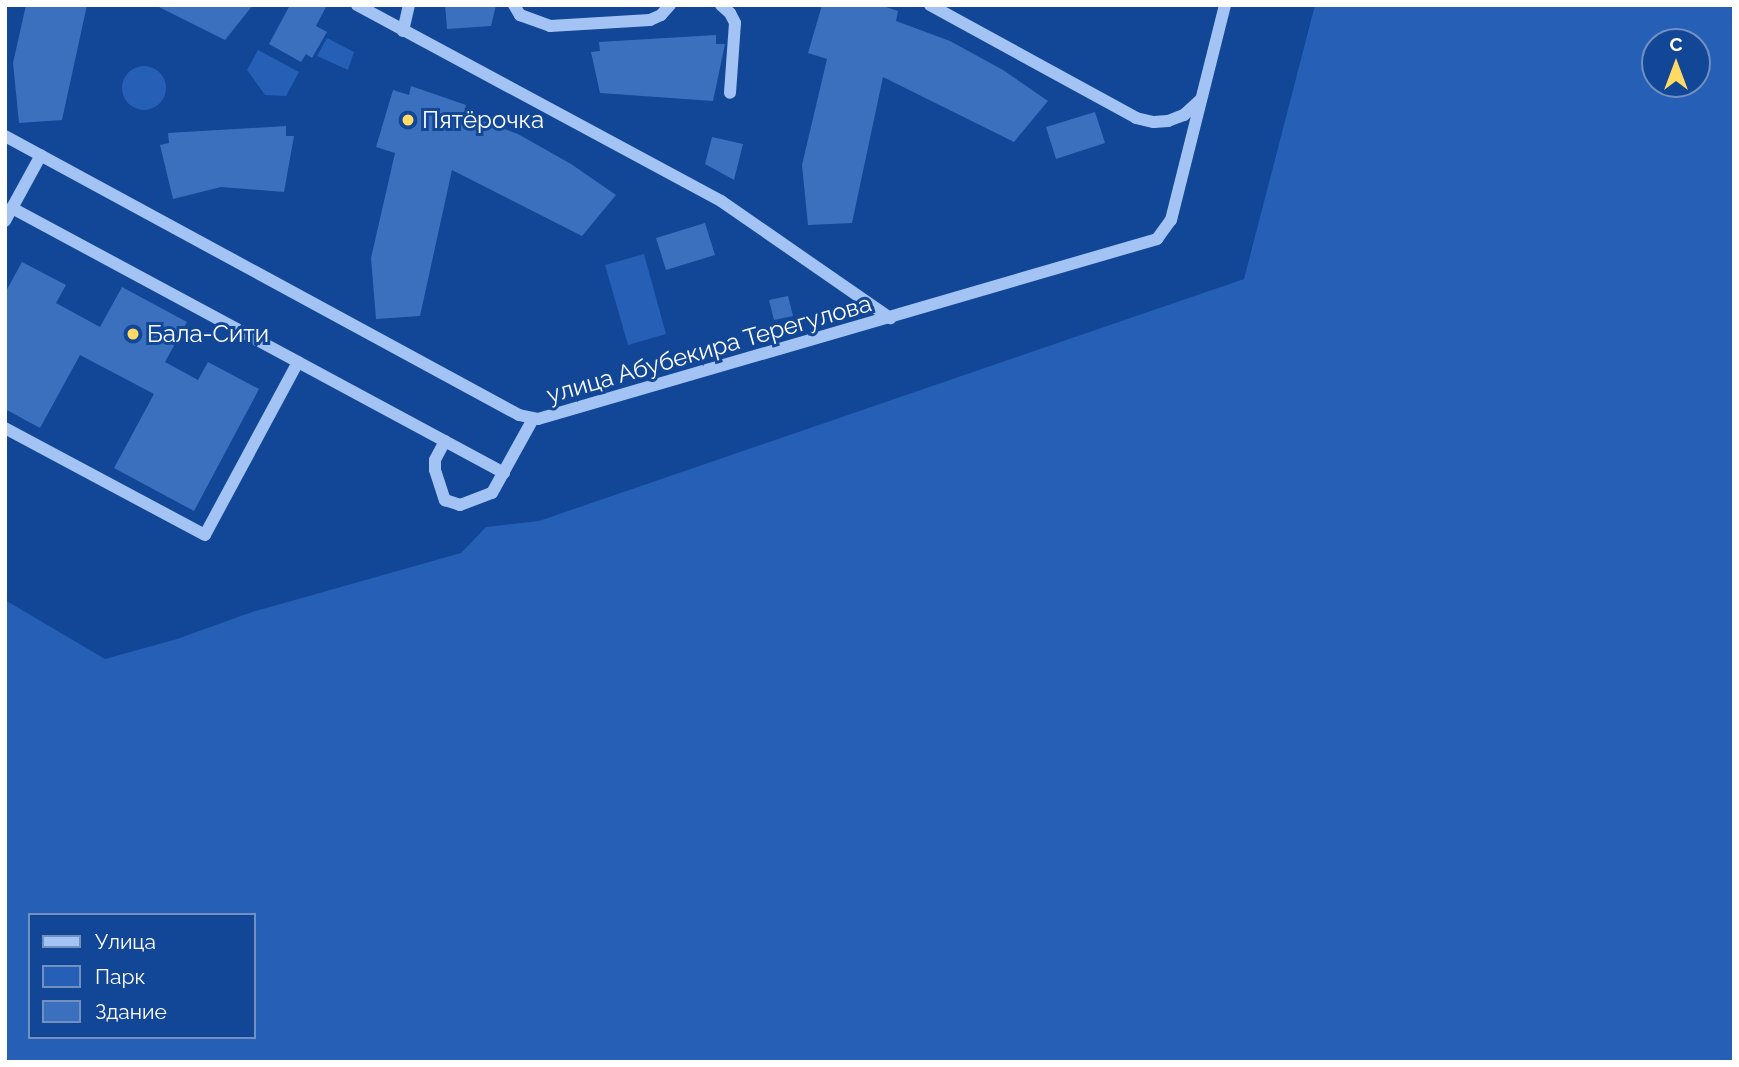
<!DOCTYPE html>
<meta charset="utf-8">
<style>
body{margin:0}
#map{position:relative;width:1739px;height:1067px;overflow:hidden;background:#124696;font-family:Raleway,sans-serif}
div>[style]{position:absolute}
.green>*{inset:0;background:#255fb6}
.round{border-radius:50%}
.building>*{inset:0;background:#3b70bf}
.minor>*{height:12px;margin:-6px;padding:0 6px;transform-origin:6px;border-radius:6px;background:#a2c3f3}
.dots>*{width:19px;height:19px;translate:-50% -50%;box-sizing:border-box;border:4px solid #124696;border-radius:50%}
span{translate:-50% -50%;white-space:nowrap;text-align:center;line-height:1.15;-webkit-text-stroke:6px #124696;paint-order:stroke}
.poi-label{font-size:24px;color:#fff}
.left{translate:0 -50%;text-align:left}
.street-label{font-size:24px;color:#fff}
.frame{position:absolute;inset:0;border:7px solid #fff;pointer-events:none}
.legend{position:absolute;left:28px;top:913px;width:228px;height:126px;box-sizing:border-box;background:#124696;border:2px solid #7190c0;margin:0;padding:9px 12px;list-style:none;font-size:21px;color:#fff}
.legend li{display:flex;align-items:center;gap:14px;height:35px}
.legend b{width:35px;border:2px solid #7190c0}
.north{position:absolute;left:1641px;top:28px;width:70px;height:70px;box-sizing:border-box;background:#124696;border:2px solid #7190c0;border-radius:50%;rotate:0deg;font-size:19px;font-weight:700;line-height:28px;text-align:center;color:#fff}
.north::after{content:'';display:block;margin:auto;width:24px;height:32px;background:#ffda64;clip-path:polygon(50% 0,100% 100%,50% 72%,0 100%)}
</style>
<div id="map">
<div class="green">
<i style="clip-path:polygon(evenodd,1315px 5px,1734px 5px,1734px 1062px,5px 1062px,5px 600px,105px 659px,177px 639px,252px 612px,461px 553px,486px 527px,539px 521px,1244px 279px,1315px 5px,1697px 42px,1697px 84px,1655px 84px,1655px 42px,1697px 42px,1315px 5px,30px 915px,254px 915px,254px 1037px,30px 1037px,30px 915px)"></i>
<i style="clip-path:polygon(327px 38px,354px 52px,348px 70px,317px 56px)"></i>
<i style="clip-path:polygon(258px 50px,299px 72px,286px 96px,265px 95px,247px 70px)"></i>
<i class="round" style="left:122px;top:66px;width:44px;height:44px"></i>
<i style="clip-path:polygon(644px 254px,666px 334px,628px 345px,605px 265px)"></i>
</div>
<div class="building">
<i style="clip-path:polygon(26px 5px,87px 5px,62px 120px,19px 123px,13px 63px)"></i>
<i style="clip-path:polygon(155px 5px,253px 5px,225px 40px)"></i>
<i style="clip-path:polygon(290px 5px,327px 5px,316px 26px,327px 32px,312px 58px,306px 54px,301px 62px,269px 44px)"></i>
<i style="clip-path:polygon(445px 5px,496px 5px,491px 26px,447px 29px)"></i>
<i style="clip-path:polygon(822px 5px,880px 5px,898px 11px,896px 21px,950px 41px,1003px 70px,1048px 101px,1014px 142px,883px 77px,852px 223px,808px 225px,802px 165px,827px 59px,808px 53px)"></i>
<i style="clip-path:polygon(716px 35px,716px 44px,725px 44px,713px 101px,600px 93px,591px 52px,600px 51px,599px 42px)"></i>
<i style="clip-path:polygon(411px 86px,466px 105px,464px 114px,518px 134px,571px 164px,616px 195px,582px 236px,452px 170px,420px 316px,376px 319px,371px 258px,395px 153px,376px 147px,393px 90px,409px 95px)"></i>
<i style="clip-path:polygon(1095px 112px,1105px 143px,1056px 159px,1046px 127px)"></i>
<i style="clip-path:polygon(286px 126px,286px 136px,294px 136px,284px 192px,221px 187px,173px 199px,160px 145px,169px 143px,168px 133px)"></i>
<i style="clip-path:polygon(712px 137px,743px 144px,734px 180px,705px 164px)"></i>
<i style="clip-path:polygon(705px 223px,715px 255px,666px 270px,656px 238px)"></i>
<i style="clip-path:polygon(22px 262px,66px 285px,56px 303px,100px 327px,122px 287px,187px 322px,165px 362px,198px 380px,208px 362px,259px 389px,194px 511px,114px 468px,154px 394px,80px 355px,40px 428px,5px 409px,5px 293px)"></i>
<i style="clip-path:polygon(788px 296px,793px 316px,774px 320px,769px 300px)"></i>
</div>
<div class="minor">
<i style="left:357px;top:5px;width:413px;rotate:28.3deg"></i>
<i style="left:721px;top:201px;width:206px;rotate:34.7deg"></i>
<i style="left:514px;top:5px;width:12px;rotate:59deg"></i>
<i style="left:520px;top:15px;width:32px;rotate:20deg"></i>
<i style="left:550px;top:26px;width:100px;rotate:-3.4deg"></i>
<i style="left:650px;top:20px;width:12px;rotate:-24deg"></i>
<i style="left:661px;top:15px;width:13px;rotate:-48deg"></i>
<i style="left:721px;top:5px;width:12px;rotate:42deg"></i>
<i style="left:730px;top:13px;width:11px;rotate:63deg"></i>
<i style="left:735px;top:23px;width:70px;rotate:94.1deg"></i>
<i style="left:930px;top:5px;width:235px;rotate:28.7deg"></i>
<i style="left:1136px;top:118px;width:18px;rotate:13deg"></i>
<i style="left:1154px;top:122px;width:14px;rotate:-4deg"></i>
<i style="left:1168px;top:121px;width:17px;rotate:-21deg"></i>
<i style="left:1184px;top:115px;width:23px;rotate:-43deg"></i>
<i style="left:403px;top:31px;width:27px;rotate:-77deg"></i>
<i style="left:5px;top:136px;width:585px;rotate:28.49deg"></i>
<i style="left:519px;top:415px;width:19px;rotate:12deg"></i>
<i style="left:538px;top:419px;width:645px;rotate:-16.21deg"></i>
<i style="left:1157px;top:239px;width:24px;rotate:-54deg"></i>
<i style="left:1171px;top:220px;width:222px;rotate:-75.9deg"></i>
<i style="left:12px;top:208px;width:60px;rotate:-61.3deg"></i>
<i style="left:5px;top:221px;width:15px;rotate:-62deg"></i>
<i style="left:12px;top:208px;width:325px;rotate:28.3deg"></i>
<i style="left:298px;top:362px;width:196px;rotate:118.3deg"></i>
<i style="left:205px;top:535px;width:227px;rotate:-151.9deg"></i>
<i style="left:298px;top:362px;width:234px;rotate:28.3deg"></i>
<i style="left:445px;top:441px;width:21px;rotate:118deg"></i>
<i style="left:435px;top:460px;width:10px;rotate:90deg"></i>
<i style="left:435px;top:470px;width:32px;rotate:72deg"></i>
<i style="left:445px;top:500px;width:16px;rotate:18deg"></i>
<i style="left:460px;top:505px;width:34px;rotate:-21deg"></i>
<i style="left:492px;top:493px;width:85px;rotate:-61deg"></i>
</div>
<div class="dots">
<i style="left:408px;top:120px;background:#ffda64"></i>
<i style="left:133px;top:334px;background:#ffda64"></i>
</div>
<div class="poi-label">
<span class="left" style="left:422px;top:120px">Пятёрочка</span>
<span class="left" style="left:147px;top:334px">Бала-Сити</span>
</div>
<div class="street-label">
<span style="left:709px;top:349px;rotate:-16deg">улица Абубекира Терегулова</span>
</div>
<div class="frame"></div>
<ul class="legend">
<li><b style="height:9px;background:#a2c3f3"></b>Улица</li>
<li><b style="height:19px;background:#255fb6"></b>Парк</li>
<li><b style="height:19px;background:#3b70bf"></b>Здание</li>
</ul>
<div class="north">С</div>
</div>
